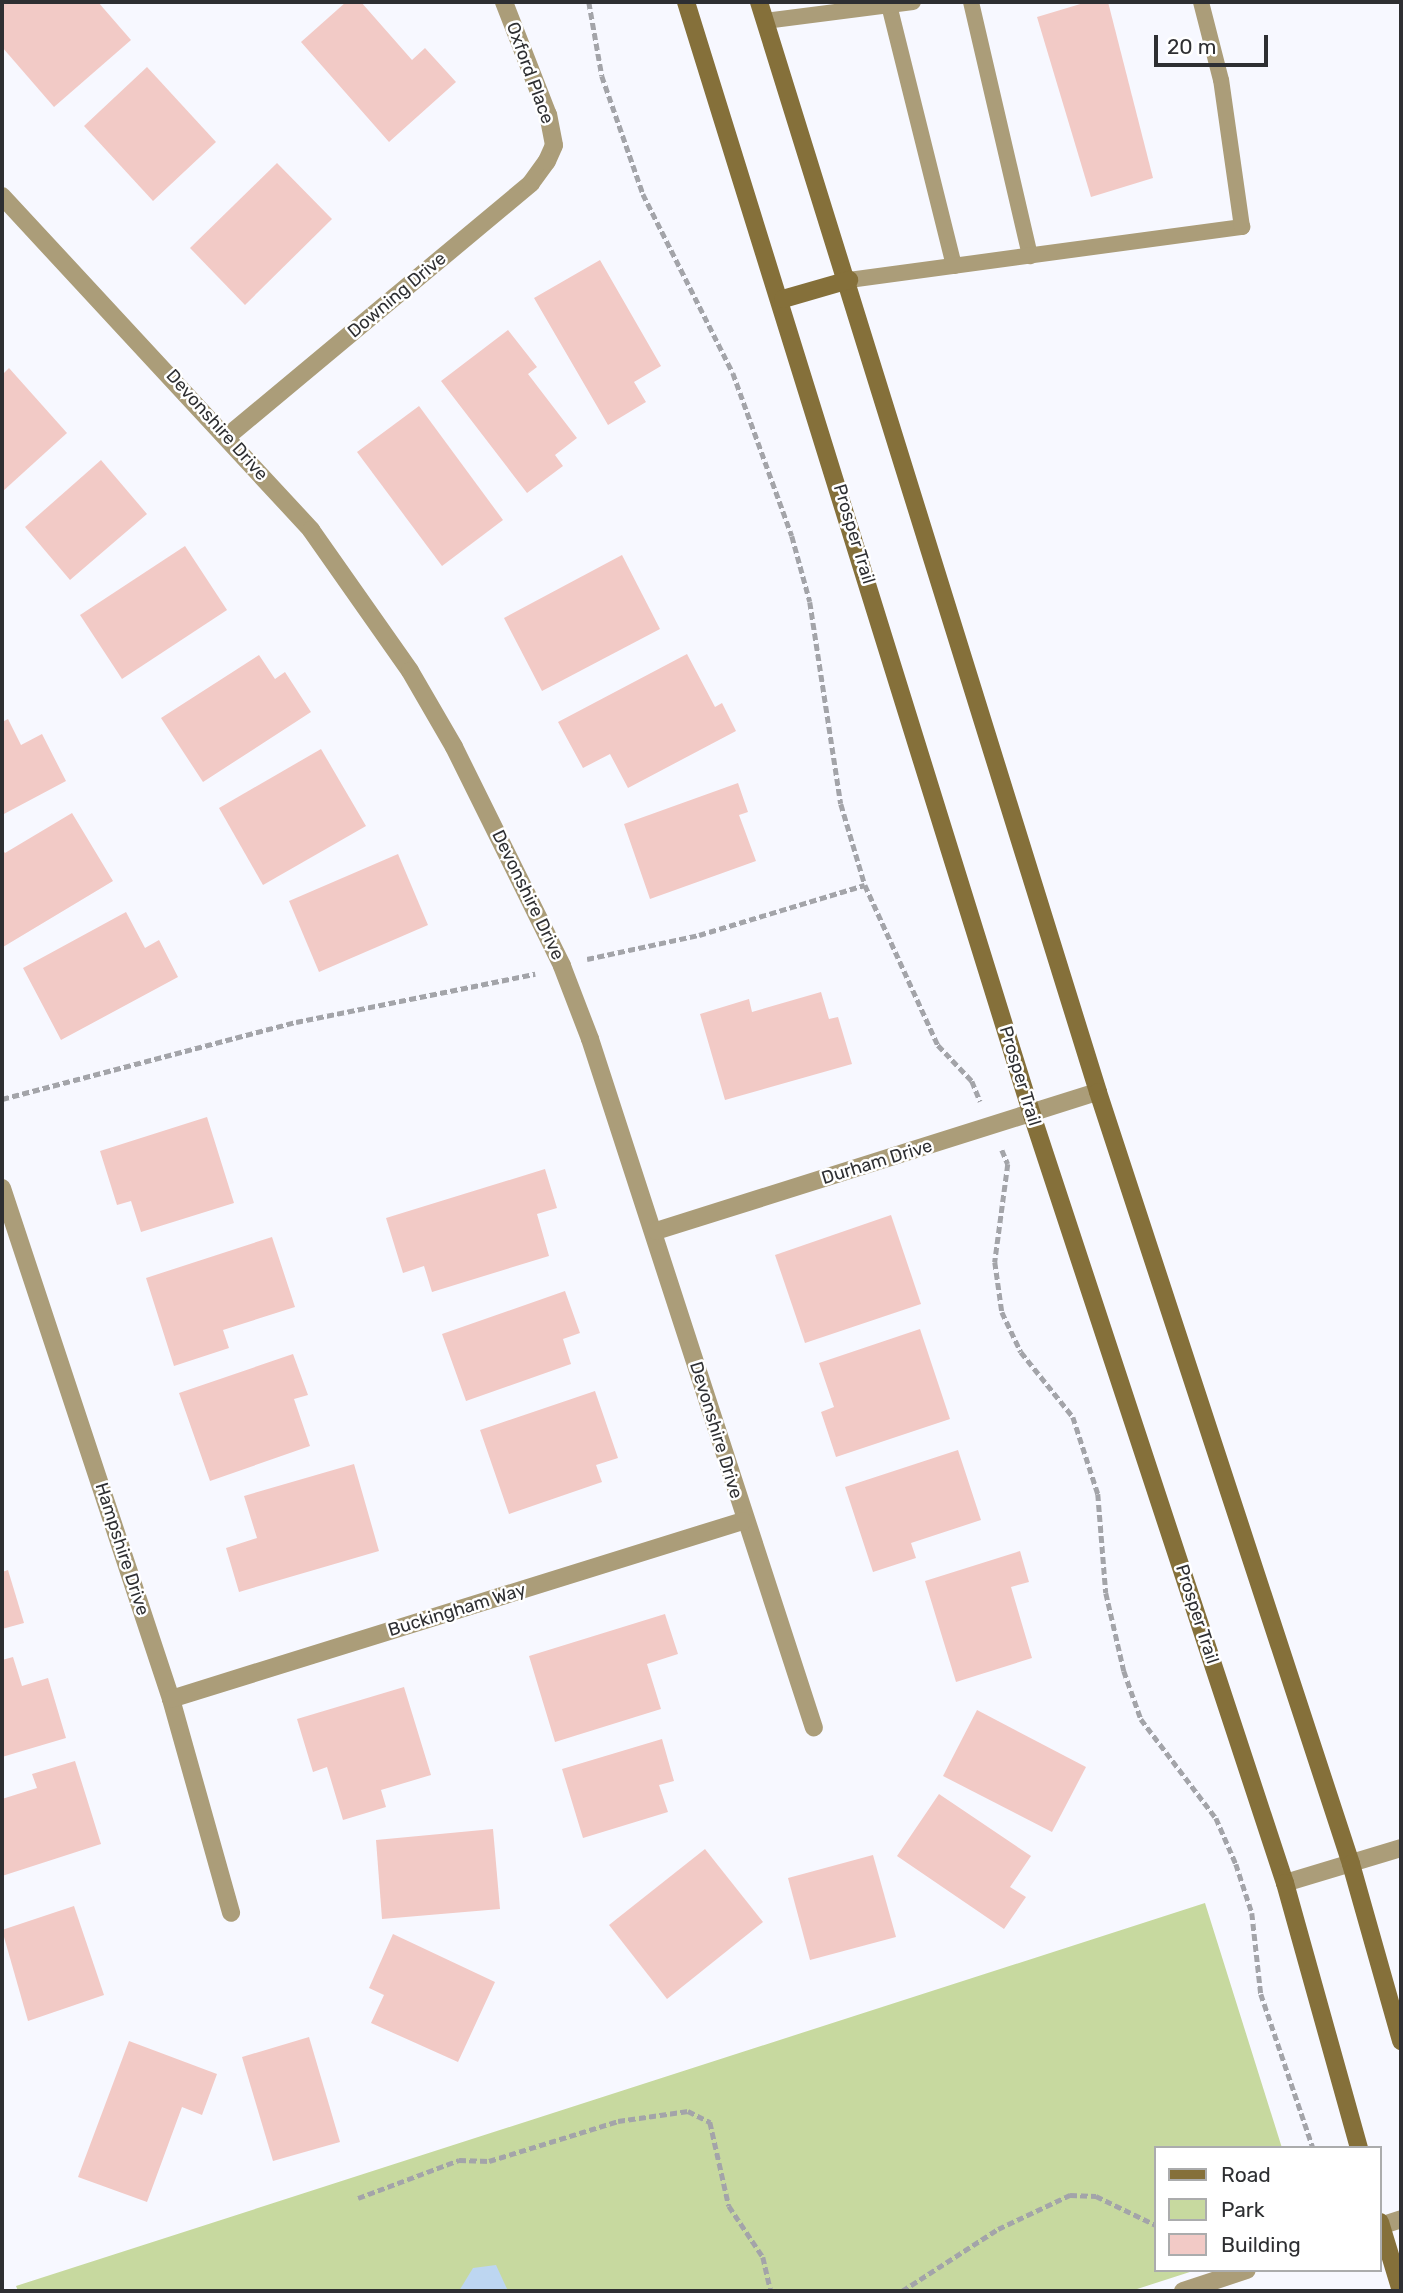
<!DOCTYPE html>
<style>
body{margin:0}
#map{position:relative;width:1403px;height:2293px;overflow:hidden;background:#f7f8ff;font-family:Rubik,sans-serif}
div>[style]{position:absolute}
.green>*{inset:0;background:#c7d99f}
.water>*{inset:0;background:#bdd6f1}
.building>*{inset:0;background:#f2cac6}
.path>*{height:4.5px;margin-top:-2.25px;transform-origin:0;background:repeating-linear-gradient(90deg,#a3a4a9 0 7px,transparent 0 10.5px)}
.lane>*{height:16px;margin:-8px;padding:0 8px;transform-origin:8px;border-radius:8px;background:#ab9d79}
.street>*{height:18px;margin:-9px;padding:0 9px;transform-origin:9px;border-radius:9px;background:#ab9d79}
.secondary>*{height:18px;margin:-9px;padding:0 9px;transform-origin:9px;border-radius:9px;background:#85703a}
span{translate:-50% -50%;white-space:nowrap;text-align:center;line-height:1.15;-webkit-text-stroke:5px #fff;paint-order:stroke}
.street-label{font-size:18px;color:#2e2f32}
.frame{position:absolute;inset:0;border:4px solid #2e2f32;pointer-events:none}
.legend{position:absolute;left:1154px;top:2146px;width:228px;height:126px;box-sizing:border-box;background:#fff;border:2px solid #abacad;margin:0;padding:9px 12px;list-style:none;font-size:21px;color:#2e2f32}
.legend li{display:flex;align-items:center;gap:14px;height:35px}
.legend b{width:35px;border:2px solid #abacad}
.scale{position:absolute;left:1154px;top:35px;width:114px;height:32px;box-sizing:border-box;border:4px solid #2e2f32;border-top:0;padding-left:9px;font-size:21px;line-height:24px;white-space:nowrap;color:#2e2f32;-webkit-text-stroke:5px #fff;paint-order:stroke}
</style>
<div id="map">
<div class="green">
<i style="clip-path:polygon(1205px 1903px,1282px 2148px,1156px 2148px,1156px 2270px,1196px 2270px,1131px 2291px,18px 2291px,16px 2286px)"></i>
</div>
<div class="water">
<i style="clip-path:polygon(496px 2265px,508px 2291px,459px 2291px,473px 2268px)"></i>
</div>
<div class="building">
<i style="clip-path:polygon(2px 2px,98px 2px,131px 40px,54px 107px,2px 47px)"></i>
<i style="clip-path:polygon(346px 2px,361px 2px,412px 60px,425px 48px,456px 82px,389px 142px,301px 42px)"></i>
<i style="clip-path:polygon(1087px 2px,1108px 2px,1153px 178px,1091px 197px,1037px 17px)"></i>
<i style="clip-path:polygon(147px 67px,216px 142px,153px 201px,84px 126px)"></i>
<i style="clip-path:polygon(277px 163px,332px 219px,245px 305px,190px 248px)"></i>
<i style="clip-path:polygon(600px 260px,661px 366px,634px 382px,646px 402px,608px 425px,534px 298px)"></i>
<i style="clip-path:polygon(508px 330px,537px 367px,528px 374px,577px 438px,555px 455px,563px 466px,527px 493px,441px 381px)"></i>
<i style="clip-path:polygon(9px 368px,67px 433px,2px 492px,2px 375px)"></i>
<i style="clip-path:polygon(419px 406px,503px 520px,442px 566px,357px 452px)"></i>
<i style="clip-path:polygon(101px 460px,147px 514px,70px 580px,25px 527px)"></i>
<i style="clip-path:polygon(185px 546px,227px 610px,122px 679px,80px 615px)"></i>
<i style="clip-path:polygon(622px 555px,660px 629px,542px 691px,504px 618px)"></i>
<i style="clip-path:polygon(687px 654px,715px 707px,722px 703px,736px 731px,628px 788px,610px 754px,583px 768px,558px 722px)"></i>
<i style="clip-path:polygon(259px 655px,275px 679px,285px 672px,311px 712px,203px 782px,161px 718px)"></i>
<i style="clip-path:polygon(8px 719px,21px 745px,42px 734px,66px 781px,2px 815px,2px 722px)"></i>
<i style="clip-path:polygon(321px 749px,366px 826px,263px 885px,219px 808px)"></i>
<i style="clip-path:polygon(738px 783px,748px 812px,739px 815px,756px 861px,650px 899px,624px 824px)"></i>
<i style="clip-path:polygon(72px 813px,113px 881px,3px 947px,2px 849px,5px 853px)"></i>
<i style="clip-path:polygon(398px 854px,428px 925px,319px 972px,289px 901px)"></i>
<i style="clip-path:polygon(126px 912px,145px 948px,159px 940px,178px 977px,61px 1040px,23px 968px)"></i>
<i style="clip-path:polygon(821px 992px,829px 1019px,838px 1017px,852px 1064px,725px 1100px,700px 1014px,749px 999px,752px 1012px)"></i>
<i style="clip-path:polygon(207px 1117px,234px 1203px,141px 1232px,131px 1201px,117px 1205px,100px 1151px)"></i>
<i style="clip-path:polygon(545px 1169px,557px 1208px,537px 1214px,549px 1256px,432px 1292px,424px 1266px,403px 1273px,386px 1218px)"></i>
<i style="clip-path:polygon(891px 1215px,921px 1304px,805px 1343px,775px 1255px)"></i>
<i style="clip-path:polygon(272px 1237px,295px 1307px,223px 1330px,229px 1348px,174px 1366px,146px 1278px)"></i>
<i style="clip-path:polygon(565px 1291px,580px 1333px,563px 1339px,571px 1364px,466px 1401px,442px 1334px)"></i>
<i style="clip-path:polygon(920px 1329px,950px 1419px,836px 1457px,821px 1412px,834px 1407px,819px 1363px)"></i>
<i style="clip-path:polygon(293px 1354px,308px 1395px,294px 1399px,310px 1446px,210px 1481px,179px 1393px)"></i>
<i style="clip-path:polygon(595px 1391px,618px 1458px,596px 1465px,602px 1482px,509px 1514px,480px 1430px)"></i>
<i style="clip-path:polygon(958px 1450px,981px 1520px,911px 1543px,916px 1558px,873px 1572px,845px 1487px)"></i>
<i style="clip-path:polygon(354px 1464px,379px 1551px,239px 1592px,226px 1548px,257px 1538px,244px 1496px)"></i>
<i style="clip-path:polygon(1020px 1551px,1029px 1582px,1011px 1587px,1032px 1658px,956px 1682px,925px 1581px)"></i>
<i style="clip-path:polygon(8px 1570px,24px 1623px,2px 1629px,2px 1572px)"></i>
<i style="clip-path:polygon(665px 1614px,678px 1654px,647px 1664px,661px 1709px,555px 1742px,529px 1656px)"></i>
<i style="clip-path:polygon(13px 1657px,22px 1686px,48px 1678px,66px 1738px,2px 1757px,2px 1660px)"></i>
<i style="clip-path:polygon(404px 1687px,431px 1775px,381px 1790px,386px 1807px,343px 1820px,327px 1767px,313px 1772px,297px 1719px)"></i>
<i style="clip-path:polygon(977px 1710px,1086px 1767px,1052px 1832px,943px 1776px)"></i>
<i style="clip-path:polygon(662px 1739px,674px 1781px,659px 1785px,668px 1812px,583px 1838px,562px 1769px)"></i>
<i style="clip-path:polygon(75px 1761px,101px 1844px,2px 1876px,2px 1799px,37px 1788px,32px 1774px)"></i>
<i style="clip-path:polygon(939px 1794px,1031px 1856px,1010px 1887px,1026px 1897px,1004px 1929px,897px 1856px)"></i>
<i style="clip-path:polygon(493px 1829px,500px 1909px,382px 1919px,376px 1840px)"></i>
<i style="clip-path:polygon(705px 1849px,763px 1922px,667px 1999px,609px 1925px)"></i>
<i style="clip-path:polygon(873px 1855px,896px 1937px,810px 1960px,788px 1878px)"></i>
<i style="clip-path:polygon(74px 1906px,104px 1995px,28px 2021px,2px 1930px)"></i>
<i style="clip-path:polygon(393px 1934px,495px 1982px,458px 2062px,371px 2023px,384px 1995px,369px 1988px)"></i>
<i style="clip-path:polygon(309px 2037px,340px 2142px,273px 2161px,242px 2057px)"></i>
<i style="clip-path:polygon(129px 2041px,217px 2074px,202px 2115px,182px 2107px,147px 2202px,78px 2177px)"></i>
</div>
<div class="path">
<i style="left:589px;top:2px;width:75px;rotate:80deg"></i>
<i style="left:602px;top:76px;width:125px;rotate:70.8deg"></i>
<i style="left:643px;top:194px;width:200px;rotate:63.3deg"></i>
<i style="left:733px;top:373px;width:173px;rotate:70.1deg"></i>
<i style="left:792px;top:536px;width:68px;rotate:74.7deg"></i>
<i style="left:810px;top:602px;width:204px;rotate:81.3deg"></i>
<i style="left:841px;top:804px;width:84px;rotate:73.5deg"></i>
<i style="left:865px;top:885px;width:176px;rotate:65.5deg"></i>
<i style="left:938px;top:1045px;width:50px;rotate:46.6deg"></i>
<i style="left:972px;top:1081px;width:22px;rotate:68deg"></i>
<i style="left:587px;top:959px;width:115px;rotate:-12.1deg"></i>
<i style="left:699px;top:935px;width:173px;rotate:-16.8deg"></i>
<i style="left:2px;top:1099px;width:304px;rotate:-14.7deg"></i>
<i style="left:296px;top:1022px;width:244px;rotate:-11.4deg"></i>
<i style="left:1002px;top:1150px;width:15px;rotate:67deg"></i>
<i style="left:1008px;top:1164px;width:99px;rotate:97.6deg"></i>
<i style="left:995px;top:1262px;width:50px;rotate:82deg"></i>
<i style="left:1002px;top:1312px;width:44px;rotate:64.6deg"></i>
<i style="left:1021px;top:1352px;width:83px;rotate:51.3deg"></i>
<i style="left:1073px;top:1417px;width:81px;rotate:72deg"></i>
<i style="left:1098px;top:1494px;width:99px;rotate:85.4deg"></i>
<i style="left:1106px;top:1593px;width:80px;rotate:77deg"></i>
<i style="left:1124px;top:1671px;width:51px;rotate:70.5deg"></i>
<i style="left:1141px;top:1719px;width:124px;rotate:52.9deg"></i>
<i style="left:1216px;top:1818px;width:50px;rotate:66.5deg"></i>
<i style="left:1236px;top:1864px;width:52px;rotate:71.9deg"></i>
<i style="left:1252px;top:1913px;width:81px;rotate:83.7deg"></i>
<i style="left:1261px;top:1994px;width:163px;rotate:71.3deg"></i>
<i style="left:358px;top:2198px;width:108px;rotate:-20.6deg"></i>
<i style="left:459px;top:2160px;width:30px;rotate:2deg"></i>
<i style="left:489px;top:2161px;width:135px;rotate:-17.2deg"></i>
<i style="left:618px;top:2121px;width:71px;rotate:-8.1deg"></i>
<i style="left:688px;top:2111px;width:25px;rotate:27deg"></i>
<i style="left:710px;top:2122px;width:86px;rotate:77.3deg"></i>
<i style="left:729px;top:2206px;width:61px;rotate:56.3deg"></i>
<i style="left:763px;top:2257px;width:35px;rotate:77deg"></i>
<i style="left:902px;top:2291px;width:114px;rotate:-32.9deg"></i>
<i style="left:998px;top:2229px;width:80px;rotate:-25.3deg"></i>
<i style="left:1070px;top:2195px;width:26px;rotate:2deg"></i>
<i style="left:1096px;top:2196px;width:67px;rotate:25.8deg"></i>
</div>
<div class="lane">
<i style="left:971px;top:2px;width:261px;rotate:76.9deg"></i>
<i style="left:889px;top:5px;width:269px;rotate:76deg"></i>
<i style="left:765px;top:21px;width:149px;rotate:-7.3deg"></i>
<i style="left:849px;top:280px;width:397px;rotate:-7.7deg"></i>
<i style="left:1242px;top:227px;width:148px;rotate:-98.1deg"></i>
<i style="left:1221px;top:80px;width:81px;rotate:-104.4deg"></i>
</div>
<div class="street">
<i style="left:2px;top:196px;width:455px;rotate:47.2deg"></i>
<i style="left:311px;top:530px;width:172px;rotate:54.9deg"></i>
<i style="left:410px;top:671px;width:88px;rotate:59.9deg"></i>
<i style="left:454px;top:747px;width:244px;rotate:63.7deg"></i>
<i style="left:562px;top:966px;width:78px;rotate:69deg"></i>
<i style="left:590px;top:1039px;width:724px;rotate:71.99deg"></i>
<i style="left:229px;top:435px;width:393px;rotate:-39.8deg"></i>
<i style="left:531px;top:183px;width:27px;rotate:-54deg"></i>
<i style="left:547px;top:161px;width:17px;rotate:-66deg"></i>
<i style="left:554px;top:145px;width:31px;rotate:-101deg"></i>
<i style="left:548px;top:115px;width:121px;rotate:-111.3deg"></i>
<i style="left:2px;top:1188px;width:538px;rotate:71.7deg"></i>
<i style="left:171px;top:1699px;width:222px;rotate:74.3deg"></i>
<i style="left:656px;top:1231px;width:463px;rotate:-17.5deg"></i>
<i style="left:171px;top:1699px;width:599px;rotate:-17.29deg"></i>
<i style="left:1285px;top:1883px;width:121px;rotate:-16.8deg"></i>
<i style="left:1380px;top:2226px;width:22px;rotate:-18deg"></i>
<i style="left:1183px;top:2291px;width:67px;rotate:-18.2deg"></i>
</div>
<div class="secondary">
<i style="left:686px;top:2px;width:1166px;rotate:72.73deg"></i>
<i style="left:1032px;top:1115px;width:809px;rotate:71.77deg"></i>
<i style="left:1285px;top:1883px;width:275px;rotate:74.4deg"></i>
<i style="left:759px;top:2px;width:1141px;rotate:72.72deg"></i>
<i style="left:1098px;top:1092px;width:812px;rotate:71.85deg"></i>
<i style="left:1351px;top:1864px;width:184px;rotate:74.2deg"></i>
<i style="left:783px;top:299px;width:69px;rotate:-16.1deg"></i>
<i style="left:1380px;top:2222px;width:72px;rotate:73.1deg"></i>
</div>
<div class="street-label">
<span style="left:530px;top:73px;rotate:70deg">Oxford Place</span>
<span style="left:397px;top:295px;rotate:-40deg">Downing Drive</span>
<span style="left:217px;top:425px;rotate:48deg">Devonshire Drive</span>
<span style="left:854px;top:534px;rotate:73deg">Prosper Trail</span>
<span style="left:528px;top:895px;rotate:64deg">Devonshire Drive</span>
<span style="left:1020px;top:1076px;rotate:73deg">Prosper Trail</span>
<span style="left:877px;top:1162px;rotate:-17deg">Durham Drive</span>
<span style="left:716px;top:1430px;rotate:73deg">Devonshire Drive</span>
<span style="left:122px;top:1549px;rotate:72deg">Hampshire Drive</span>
<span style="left:457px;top:1610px;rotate:-17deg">Buckingham Way</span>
<span style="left:1197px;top:1614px;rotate:72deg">Prosper Trail</span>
</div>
<div class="frame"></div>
<ul class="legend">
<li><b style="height:9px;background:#85703a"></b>Road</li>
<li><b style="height:19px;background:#c7d99f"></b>Park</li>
<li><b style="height:19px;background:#f2cac6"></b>Building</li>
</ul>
<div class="scale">20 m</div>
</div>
